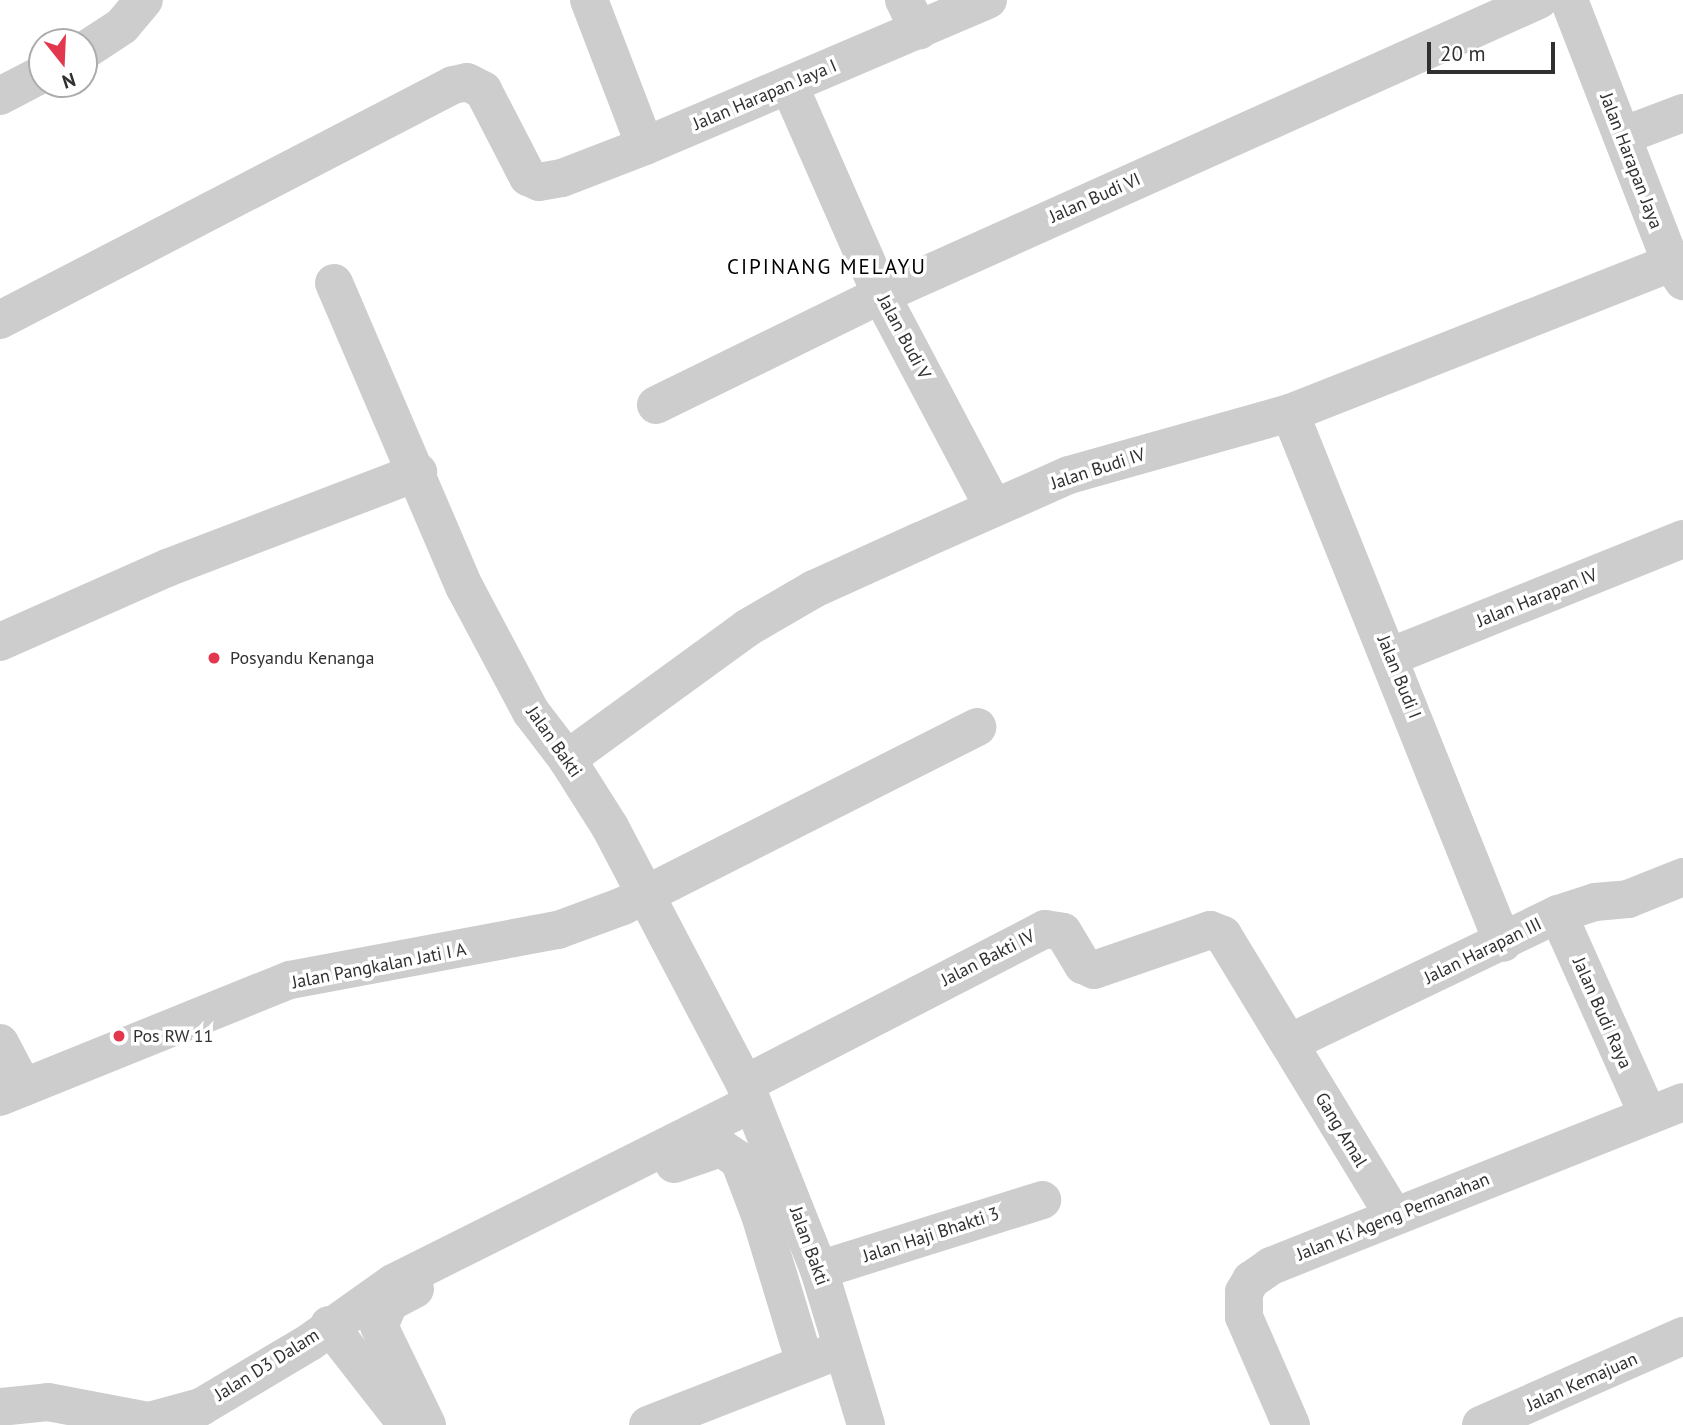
<!DOCTYPE html>
<style>
body{margin:0}
#map{position:relative;width:1683px;height:1425px;overflow:hidden;background:#fff;font-family:"PT Sans",sans-serif}
div>[style]{position:absolute}
.street>*{height:38px;margin:-19px;padding:0 19px;transform-origin:19px;border-radius:19px;background:#cdcdcd}
.dots>*{width:19px;height:19px;translate:-50% -50%;box-sizing:border-box;border:4px solid #fff;border-radius:50%}
span{translate:-50% -50%;white-space:nowrap;text-align:center;line-height:1.15;-webkit-text-stroke:7px #fff;paint-order:stroke}
.street-label{font-size:18px;color:#303030}
.poi-label{font-size:18px;color:#303030}
.left{translate:0 -50%;text-align:left}
.quarter-label{font-size:21px;color:#000;letter-spacing:2px}
.north{position:absolute;left:28px;top:28px;width:70px;height:70px;box-sizing:border-box;background:#fff;border:2px solid #acacac;border-radius:50%;rotate:162deg;font-size:19px;font-weight:700;line-height:28px;text-align:center;color:#303030}
.north::after{content:'';display:block;margin:auto;width:24px;height:32px;background:#e3374d;clip-path:polygon(50% 0,100% 100%,50% 72%,0 100%)}
.scale{position:absolute;left:1427px;top:42px;width:128px;height:32px;box-sizing:border-box;border:4px solid #303030;border-top:0;padding-left:9px;font-size:21px;line-height:24px;white-space:nowrap;color:#303030;-webkit-text-stroke:5px #fff;paint-order:stroke}
</style>
<div id="map">
<div class="street">
<i style="left:589px;top:0;width:156px;rotate:69deg"></i>
<i style="left:904px;top:0;width:34px;rotate:64deg"></i>
<i style="left:1569px;top:0;width:282px;rotate:68.8deg"></i>
<i style="left:1671px;top:263px;width:22px;rotate:56deg"></i>
<i style="left:84px;top:51px;width:45px;rotate:-33.3deg"></i>
<i style="left:122px;top:26px;width:34px;rotate:-50deg"></i>
<i style="left:789px;top:85px;width:229px;rotate:66.3deg"></i>
<i style="left:881px;top:295px;width:241px;rotate:62.1deg"></i>
<i style="left:0;top:96px;width:47px;rotate:-27.6deg"></i>
<i style="left:1622px;top:136px;width:65px;rotate:-20.7deg"></i>
<i style="left:334px;top:283px;width:332px;rotate:66.8deg"></i>
<i style="left:465px;top:588px;width:140px;rotate:62deg"></i>
<i style="left:531px;top:712px;width:59px;rotate:52.5deg"></i>
<i style="left:567px;top:759px;width:80px;rotate:57.7deg"></i>
<i style="left:610px;top:827px;width:290px;rotate:62.3deg"></i>
<i style="left:745px;top:1084px;width:200px;rotate:68.3deg"></i>
<i style="left:819px;top:1270px;width:162px;rotate:73.1deg"></i>
<i style="left:0;top:320px;width:510px;rotate:-27.42deg"></i>
<i style="left:453px;top:85px;width:14px;rotate:-12deg"></i>
<i style="left:467px;top:82px;width:18px;rotate:27deg"></i>
<i style="left:483px;top:90px;width:98px;rotate:62.7deg"></i>
<i style="left:528px;top:177px;width:12px;rotate:24deg"></i>
<i style="left:539px;top:182px;width:23px;rotate:-10deg"></i>
<i style="left:562px;top:178px;width:89px;rotate:-21.1deg"></i>
<i style="left:645px;top:146px;width:373px;rotate:-23.1deg"></i>
<i style="left:656px;top:405px;width:250px;rotate:-26.1deg"></i>
<i style="left:881px;top:295px;width:721px;rotate:-24.15deg"></i>
<i style="left:1290px;top:413px;width:571px;rotate:68.11deg"></i>
<i style="left:0;top:642px;width:183px;rotate:-23.9deg"></i>
<i style="left:167px;top:568px;width:269px;rotate:-20.9deg"></i>
<i style="left:1392px;top:656px;width:314px;rotate:-21.9deg"></i>
<i style="left:567px;top:759px;width:223px;rotate:-36deg"></i>
<i style="left:747px;top:628px;width:78px;rotate:-30.2deg"></i>
<i style="left:814px;top:589px;width:116px;rotate:-24.4deg"></i>
<i style="left:920px;top:541px;width:163px;rotate:-23.9deg"></i>
<i style="left:1069px;top:475px;width:230px;rotate:-15.7deg"></i>
<i style="left:1290px;top:413px;width:409px;rotate:-21.5deg"></i>
<i style="left:1558px;top:914px;width:218px;rotate:65.9deg"></i>
<i style="left:0;top:1043px;width:50px;rotate:62.4deg"></i>
<i style="left:1289px;top:1043px;width:298px;rotate:-25.6deg"></i>
<i style="left:1558px;top:914px;width:39px;rotate:-18deg"></i>
<i style="left:1595px;top:902px;width:33px;rotate:-5deg"></i>
<i style="left:1628px;top:899px;width:59px;rotate:-21.8deg"></i>
<i style="left:745px;top:1084px;width:338px;rotate:-27.3deg"></i>
<i style="left:1045px;top:929px;width:18px;rotate:9deg"></i>
<i style="left:1063px;top:932px;width:39px;rotate:59deg"></i>
<i style="left:1083px;top:965px;width:12px;rotate:24deg"></i>
<i style="left:1094px;top:970px;width:123px;rotate:-19deg"></i>
<i style="left:1210px;top:930px;width:14px;rotate:21deg"></i>
<i style="left:1223px;top:935px;width:329px;rotate:58.7deg"></i>
<i style="left:0;top:1097px;width:313px;rotate:-22deg"></i>
<i style="left:290px;top:980px;width:273px;rotate:-10.6deg"></i>
<i style="left:558px;top:930px;width:69px;rotate:-20.3deg"></i>
<i style="left:623px;top:906px;width:397px;rotate:-26.8deg"></i>
<i style="left:674px;top:1164px;width:50px;rotate:-18.8deg"></i>
<i style="left:721px;top:1148px;width:22px;rotate:34deg"></i>
<i style="left:739px;top:1160px;width:59px;rotate:69.1deg"></i>
<i style="left:760px;top:1215px;width:155px;rotate:73.1deg"></i>
<i style="left:819px;top:1270px;width:234px;rotate:-17.4deg"></i>
<i style="left:415px;top:1289px;width:30px;rotate:152deg"></i>
<i style="left:389px;top:1303px;width:25px;rotate:113deg"></i>
<i style="left:379px;top:1326px;width:110px;rotate:64.1deg"></i>
<i style="left:329px;top:1325px;width:127px;rotate:52deg"></i>
<i style="left:0;top:1407px;width:48px;rotate:-5.9deg"></i>
<i style="left:48px;top:1402px;width:103px;rotate:10.7deg"></i>
<i style="left:149px;top:1421px;width:54px;rotate:-15.1deg"></i>
<i style="left:201px;top:1407px;width:127px;rotate:-30.8deg"></i>
<i style="left:310px;top:1342px;width:102px;rotate:-35.4deg"></i>
<i style="left:393px;top:1283px;width:402px;rotate:-26.6deg"></i>
<i style="left:648px;top:1425px;width:194px;rotate:-21.4deg"></i>
<i style="left:1291px;top:1425px;width:118px;rotate:-113.5deg"></i>
<i style="left:1244px;top:1317px;width:25px;rotate:-90deg"></i>
<i style="left:1244px;top:1292px;width:14px;rotate:-60deg"></i>
<i style="left:1251px;top:1280px;width:24px;rotate:-35deg"></i>
<i style="left:1271px;top:1266px;width:443px;rotate:-21.7deg"></i>
<i style="left:1481px;top:1425px;width:221px;rotate:-23.8deg"></i>
</div>
<div class="dots">
<i style="left:214px;top:658px;background:#e3374d"></i>
<i style="left:119px;top:1036px;background:#e3374d"></i>
</div>
<div class="street-label">
<span style="left:765px;top:95px;rotate:-23deg">Jalan Harapan Jaya I</span>
<span style="left:1631px;top:161px;rotate:69deg">Jalan Harapan Jaya</span>
<span style="left:1095px;top:198px;rotate:-24deg">Jalan Budi VI</span>
<span style="left:904px;top:337px;rotate:62deg">Jalan Budi V</span>
<span style="left:1098px;top:469px;rotate:-18deg">Jalan Budi IV</span>
<span style="left:1537px;top:598px;rotate:-22deg">Jalan Harapan IV</span>
<span style="left:1399px;top:677px;rotate:68deg">Jalan Budi I</span>
<span style="left:554px;top:742px;rotate:55deg">Jalan Bakti</span>
<span style="left:1483px;top:951px;rotate:-26deg">Jalan Harapan III</span>
<span style="left:988px;top:958px;rotate:-27deg">Jalan Bakti IV</span>
<span style="left:379px;top:966px;rotate:-11deg">Jalan Pangkalan Jati I A</span>
<span style="left:1602px;top:1013px;rotate:66deg">Jalan Budi Raya</span>
<span style="left:1341px;top:1130px;rotate:59deg">Gang Amal</span>
<span style="left:1393px;top:1217px;rotate:-22deg">Jalan Ki Ageng Pemanahan</span>
<span style="left:931px;top:1235px;rotate:-18deg">Jalan Haji Bhakti 3</span>
<span style="left:809px;top:1246px;rotate:70deg">Jalan Bakti</span>
<span style="left:267px;top:1365px;rotate:-32deg">Jalan D3 Dalam</span>
<span style="left:1582px;top:1382px;rotate:-24deg">Jalan Kemajuan</span>
</div>
<div class="poi-label">
<span class="left" style="left:230px;top:658px">Posyandu Kenanga</span>
<span class="left" style="left:133px;top:1036px">Pos RW 11</span>
</div>
<div class="quarter-label">
<span style="left:827px;top:267px">CIPINANG MELAYU</span>
</div>
<div class="north">N</div>
<div class="scale">20 m</div>
</div>
